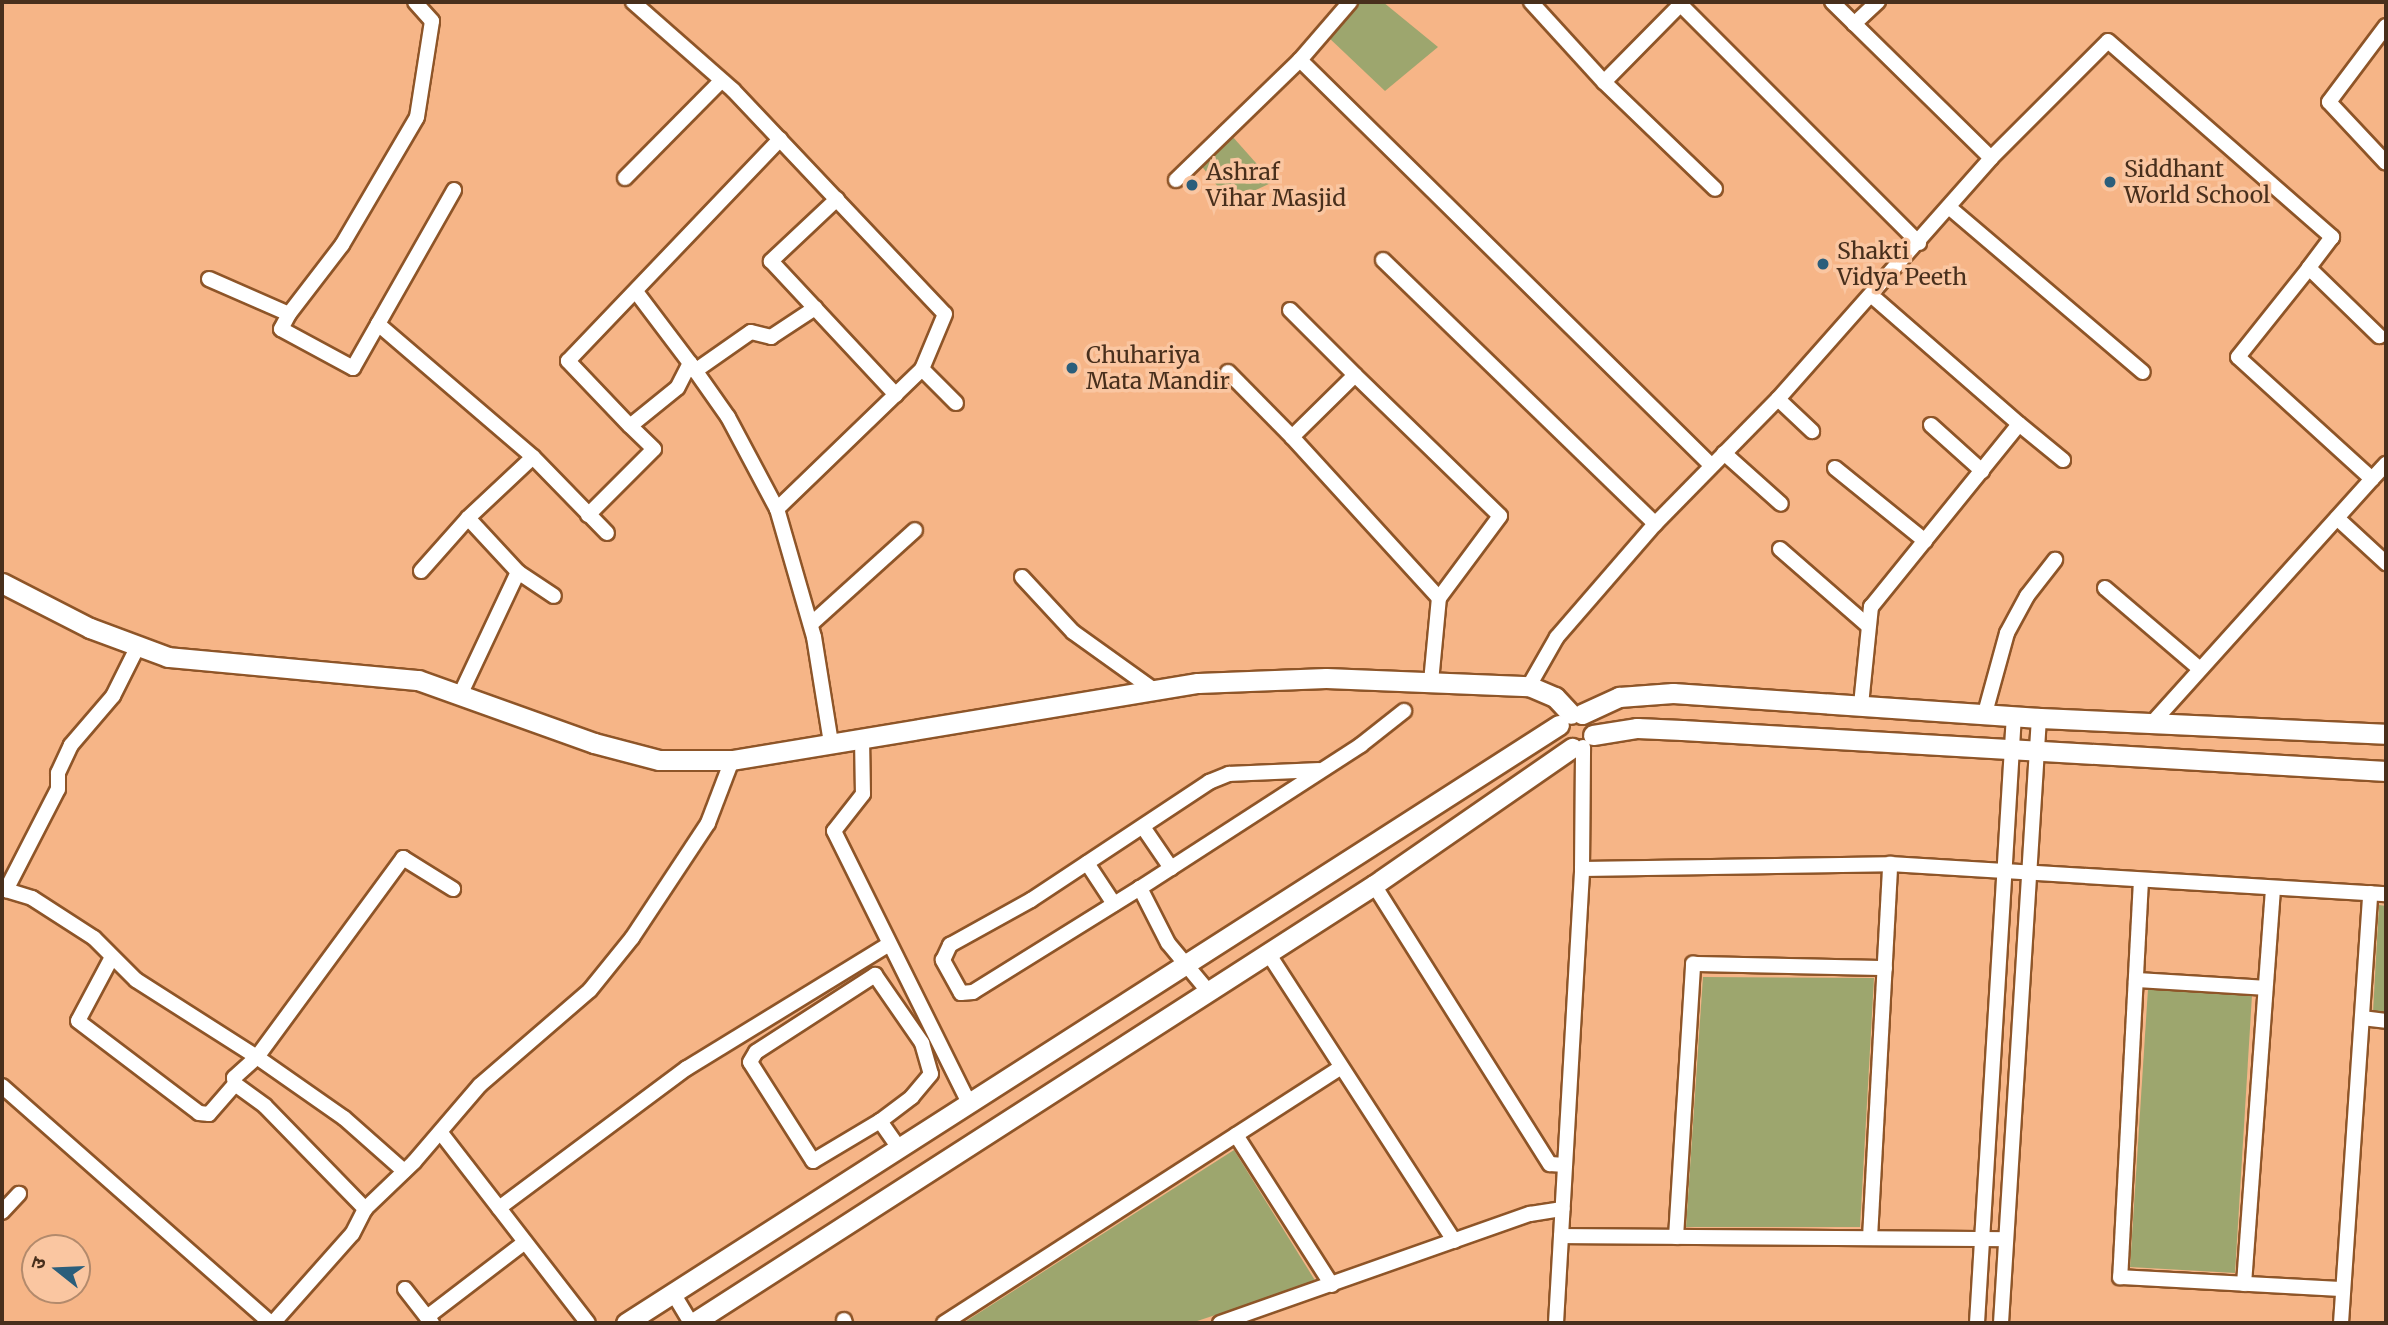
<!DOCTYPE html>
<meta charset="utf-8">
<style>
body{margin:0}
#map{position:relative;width:2388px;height:1325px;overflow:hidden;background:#f6b587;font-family:Merriweather,"Noto Sans Devanagari",serif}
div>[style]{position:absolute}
.green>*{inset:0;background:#9da66e}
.roads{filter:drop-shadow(2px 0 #8e5528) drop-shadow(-2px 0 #8e5528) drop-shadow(0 2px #8e5528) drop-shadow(0 -2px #8e5528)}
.street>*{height:14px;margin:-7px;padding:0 7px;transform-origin:7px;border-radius:7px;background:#fff}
.secondary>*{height:19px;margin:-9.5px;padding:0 9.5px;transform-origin:9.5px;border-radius:9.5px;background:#fff}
.dots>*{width:19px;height:19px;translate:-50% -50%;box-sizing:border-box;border:4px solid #fac6a1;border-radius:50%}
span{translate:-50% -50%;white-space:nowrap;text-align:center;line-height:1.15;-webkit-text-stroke:7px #fac6a1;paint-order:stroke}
.poi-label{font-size:23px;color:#482f1c}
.left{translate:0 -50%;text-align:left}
.frame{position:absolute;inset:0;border:4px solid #482f1c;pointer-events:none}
.north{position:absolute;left:21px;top:1234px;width:70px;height:70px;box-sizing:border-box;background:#fac6a1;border:2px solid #b38a6c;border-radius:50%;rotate:288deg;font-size:19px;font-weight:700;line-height:28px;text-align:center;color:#482f1c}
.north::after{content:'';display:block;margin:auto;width:24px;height:32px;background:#2b5e7b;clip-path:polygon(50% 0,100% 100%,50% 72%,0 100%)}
</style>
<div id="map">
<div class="green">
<i style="clip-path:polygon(1356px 2px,1383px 2px,1438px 47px,1385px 91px,1327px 36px)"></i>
<i style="clip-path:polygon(1232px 136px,1273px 182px,1230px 202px,1200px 164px)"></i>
<i style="clip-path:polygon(2379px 905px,2386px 906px,2386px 1013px,2373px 1012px)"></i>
<i style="clip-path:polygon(1703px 977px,1874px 978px,1860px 1227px,1686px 1227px)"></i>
<i style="clip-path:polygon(2148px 989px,2252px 995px,2235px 1273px,2130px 1267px)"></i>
<i style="clip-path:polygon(1234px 1150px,1316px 1282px,1191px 1323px,963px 1323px)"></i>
</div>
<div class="roads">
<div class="street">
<i style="left:633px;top:2px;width:133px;rotate:41.3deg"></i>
<i style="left:733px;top:90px;width:308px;rotate:46.6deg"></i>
<i style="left:945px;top:314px;width:60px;rotate:112.7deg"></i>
<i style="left:1350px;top:2px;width:77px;rotate:130.8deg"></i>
<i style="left:1300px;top:60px;width:578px;rotate:44.58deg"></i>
<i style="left:1531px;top:2px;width:108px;rotate:47.6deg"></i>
<i style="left:1604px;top:82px;width:154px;rotate:43.9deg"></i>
<i style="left:1678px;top:2px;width:341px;rotate:45deg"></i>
<i style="left:1854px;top:24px;width:33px;rotate:-43deg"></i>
<i style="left:2386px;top:26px;width:95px;rotate:126.9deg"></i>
<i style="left:2329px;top:102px;width:83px;rotate:46.9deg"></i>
<i style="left:1604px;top:82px;width:108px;rotate:-45.4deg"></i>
<i style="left:1991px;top:158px;width:165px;rotate:-45deg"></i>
<i style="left:2108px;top:41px;width:298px;rotate:41.2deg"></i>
<i style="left:2332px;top:237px;width:39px;rotate:127deg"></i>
<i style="left:625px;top:178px;width:136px;rotate:-45.3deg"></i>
<i style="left:1176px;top:180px;width:173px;rotate:-44.1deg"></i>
<i style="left:837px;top:199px;width:91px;rotate:136.8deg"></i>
<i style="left:771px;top:261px;width:183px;rotate:47deg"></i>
<i style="left:1950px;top:208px;width:253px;rotate:40.4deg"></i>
<i style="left:1383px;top:260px;width:379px;rotate:44.1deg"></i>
<i style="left:209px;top:279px;width:87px;rotate:23.6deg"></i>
<i style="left:289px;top:314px;width:87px;rotate:-52.5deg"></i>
<i style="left:342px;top:245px;width:148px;rotate:-59.6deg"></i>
<i style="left:417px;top:117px;width:97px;rotate:-81.1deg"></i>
<i style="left:432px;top:21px;width:25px;rotate:-132deg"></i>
<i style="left:637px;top:293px;width:88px;rotate:52.9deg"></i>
<i style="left:690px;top:363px;width:28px;rotate:117deg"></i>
<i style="left:677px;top:388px;width:60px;rotate:141deg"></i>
<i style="left:630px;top:426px;width:90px;rotate:-133.6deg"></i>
<i style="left:568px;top:361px;width:307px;rotate:-46.3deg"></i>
<i style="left:1871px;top:295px;width:196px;rotate:41.1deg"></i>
<i style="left:1290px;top:310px;width:92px;rotate:45deg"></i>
<i style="left:289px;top:314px;width:17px;rotate:118deg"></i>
<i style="left:281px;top:329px;width:82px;rotate:28.4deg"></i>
<i style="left:353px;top:368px;width:51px;rotate:-60.4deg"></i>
<i style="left:378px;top:324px;width:204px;rotate:40.6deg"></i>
<i style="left:533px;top:457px;width:89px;rotate:136.8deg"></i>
<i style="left:468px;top:518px;width:74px;rotate:47.2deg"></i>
<i style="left:518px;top:572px;width:136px;rotate:115.2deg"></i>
<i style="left:378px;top:324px;width:154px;rotate:-60.4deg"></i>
<i style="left:690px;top:363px;width:66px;rotate:54.9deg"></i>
<i style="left:728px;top:417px;width:104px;rotate:62deg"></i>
<i style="left:695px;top:371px;width:68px;rotate:-34.9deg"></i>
<i style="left:751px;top:332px;width:21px;rotate:14deg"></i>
<i style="left:771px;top:337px;width:53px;rotate:-33.4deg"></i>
<i style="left:1228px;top:372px;width:91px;rotate:45.4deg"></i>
<i style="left:1778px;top:399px;width:47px;rotate:43.3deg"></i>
<i style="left:1931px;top:425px;width:69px;rotate:42deg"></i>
<i style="left:1724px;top:453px;width:76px;rotate:41.8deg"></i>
<i style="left:533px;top:457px;width:106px;rotate:45.8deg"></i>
<i style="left:1835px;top:468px;width:116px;rotate:39deg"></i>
<i style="left:2372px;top:479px;width:21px;rotate:-47deg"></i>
<i style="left:588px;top:515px;width:93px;rotate:-45deg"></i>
<i style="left:654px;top:449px;width:33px;rotate:-136deg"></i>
<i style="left:2337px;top:518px;width:67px;rotate:42.6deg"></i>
<i style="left:1780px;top:549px;width:116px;rotate:41.1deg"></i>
<i style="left:421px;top:571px;width:71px;rotate:-48.4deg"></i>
<i style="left:518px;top:572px;width:43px;rotate:33.7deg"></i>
<i style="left:1022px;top:577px;width:75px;rotate:47.2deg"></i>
<i style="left:1073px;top:632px;width:100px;rotate:35.6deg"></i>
<i style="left:2105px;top:588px;width:125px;rotate:40.5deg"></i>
<i style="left:811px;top:624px;width:140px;rotate:-42.1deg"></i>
<i style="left:138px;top:646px;width:56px;rotate:116.6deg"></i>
<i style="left:113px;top:696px;width:65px;rotate:130.6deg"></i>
<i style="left:71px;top:745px;width:31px;rotate:115deg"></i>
<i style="left:58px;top:773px;width:16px;rotate:90deg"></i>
<i style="left:58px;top:789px;width:114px;rotate:117.2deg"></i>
<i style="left:6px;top:890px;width:27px;rotate:17deg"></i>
<i style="left:32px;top:898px;width:74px;rotate:32.8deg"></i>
<i style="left:94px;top:938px;width:59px;rotate:45deg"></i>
<i style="left:136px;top:980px;width:143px;rotate:32.5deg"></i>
<i style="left:257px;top:1057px;width:31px;rotate:138deg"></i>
<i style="left:234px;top:1078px;width:6px;rotate:81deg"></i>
<i style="left:235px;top:1084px;width:37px;rotate:36deg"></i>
<i style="left:265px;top:1106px;width:144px;rotate:45.8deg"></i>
<i style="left:365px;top:1209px;width:28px;rotate:117deg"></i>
<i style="left:352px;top:1234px;width:119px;rotate:131.6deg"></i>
<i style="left:1431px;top:682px;width:84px;rotate:-84.6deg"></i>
<i style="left:1439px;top:598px;width:218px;rotate:-132.4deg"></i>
<i style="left:1292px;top:437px;width:88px;rotate:-44.5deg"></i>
<i style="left:1355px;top:375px;width:202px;rotate:44.2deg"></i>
<i style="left:1500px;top:516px;width:102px;rotate:126.6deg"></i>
<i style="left:1529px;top:686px;width:56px;rotate:-60.3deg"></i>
<i style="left:1557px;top:637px;width:150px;rotate:-49.1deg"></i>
<i style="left:1655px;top:524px;width:175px;rotate:-45.5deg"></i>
<i style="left:1778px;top:399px;width:322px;rotate:-48.5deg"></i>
<i style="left:1991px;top:158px;width:223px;rotate:-135.5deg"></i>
<i style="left:1861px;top:705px;width:99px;rotate:-84.2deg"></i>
<i style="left:1871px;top:607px;width:235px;rotate:-51deg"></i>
<i style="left:2019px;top:424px;width:57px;rotate:39.3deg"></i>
<i style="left:1985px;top:713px;width:83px;rotate:-74.6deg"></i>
<i style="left:2007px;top:633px;width:42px;rotate:-61.6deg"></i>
<i style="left:2027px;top:596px;width:46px;rotate:-52.1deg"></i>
<i style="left:2154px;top:721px;width:326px;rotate:-48deg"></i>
<i style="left:2372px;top:479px;width:181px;rotate:-137.7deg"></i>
<i style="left:2238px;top:357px;width:114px;rotate:-51.4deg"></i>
<i style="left:2309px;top:268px;width:98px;rotate:44.2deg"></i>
<i style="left:862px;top:738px;width:56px;rotate:89deg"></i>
<i style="left:863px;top:794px;width:47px;rotate:128.1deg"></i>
<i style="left:834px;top:831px;width:304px;rotate:63.6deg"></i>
<i style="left:831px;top:743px;width:107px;rotate:-99.1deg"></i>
<i style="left:814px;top:637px;width:133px;rotate:-106.1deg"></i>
<i style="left:777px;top:509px;width:202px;rotate:-44deg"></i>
<i style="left:922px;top:369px;width:48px;rotate:45deg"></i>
<i style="left:1143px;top:827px;width:50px;rotate:55.7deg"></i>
<i style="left:1087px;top:863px;width:49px;rotate:56.6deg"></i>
<i style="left:1582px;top:869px;width:308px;rotate:-0.9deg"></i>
<i style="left:1890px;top:864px;width:497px;rotate:3.5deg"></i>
<i style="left:2141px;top:880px;width:398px;rotate:93deg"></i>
<i style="left:2120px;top:1277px;width:223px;rotate:3.1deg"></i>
<i style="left:1374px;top:885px;width:330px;rotate:57.8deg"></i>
<i style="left:1550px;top:1164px;width:15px;rotate:4deg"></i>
<i style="left:1140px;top:888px;width:263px;rotate:-32.9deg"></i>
<i style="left:1361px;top:745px;width:55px;rotate:-38.3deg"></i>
<i style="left:1268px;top:953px;width:343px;rotate:57.1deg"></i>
<i style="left:112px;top:957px;width:72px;rotate:118deg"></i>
<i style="left:78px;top:1021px;width:152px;rotate:37.2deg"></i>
<i style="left:199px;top:1113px;width:10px;rotate:6deg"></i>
<i style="left:209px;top:1114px;width:40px;rotate:-49deg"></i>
<i style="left:2136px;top:980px;width:129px;rotate:3.5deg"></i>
<i style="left:1208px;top:991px;width:62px;rotate:-129.8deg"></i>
<i style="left:1168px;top:943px;width:62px;rotate:-117deg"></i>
<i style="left:1140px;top:888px;width:197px;rotate:148.1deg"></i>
<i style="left:973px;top:992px;width:12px;rotate:175deg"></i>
<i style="left:961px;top:993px;width:38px;rotate:-119deg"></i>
<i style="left:943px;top:960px;width:17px;rotate:-65deg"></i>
<i style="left:950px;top:945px;width:93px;rotate:-29.1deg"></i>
<i style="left:1031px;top:900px;width:214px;rotate:-33.5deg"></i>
<i style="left:1209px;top:782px;width:22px;rotate:-22deg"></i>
<i style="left:1229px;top:774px;width:90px;rotate:-2.5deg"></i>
<i style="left:2362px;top:1018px;width:24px;rotate:7deg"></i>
<i style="left:2px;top:1086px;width:359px;rotate:41.4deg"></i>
<i style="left:880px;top:1121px;width:78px;rotate:149.2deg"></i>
<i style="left:813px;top:1161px;width:117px;rotate:-122.5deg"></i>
<i style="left:750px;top:1062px;width:12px;rotate:-59deg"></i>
<i style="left:756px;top:1052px;width:142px;rotate:-32.9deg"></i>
<i style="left:875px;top:975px;width:83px;rotate:55.3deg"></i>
<i style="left:922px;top:1043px;width:32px;rotate:74deg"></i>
<i style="left:931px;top:1074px;width:30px;rotate:130deg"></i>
<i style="left:912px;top:1097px;width:40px;rotate:143deg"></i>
<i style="left:880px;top:1121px;width:33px;rotate:55deg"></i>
<i style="left:441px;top:1133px;width:240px;rotate:52.3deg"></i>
<i style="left:1236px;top:1135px;width:178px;rotate:57.4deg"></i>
<i style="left:404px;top:1171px;width:80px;rotate:-138.5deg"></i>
<i style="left:344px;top:1118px;width:106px;rotate:-145deg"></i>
<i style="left:257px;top:1057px;width:247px;rotate:-53.7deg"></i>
<i style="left:403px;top:858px;width:59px;rotate:31.8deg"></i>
<i style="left:499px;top:1208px;width:234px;rotate:-36.7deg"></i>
<i style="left:687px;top:1068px;width:237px;rotate:-31.5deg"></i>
<i style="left:365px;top:1209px;width:68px;rotate:-43.8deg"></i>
<i style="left:414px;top:1162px;width:101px;rotate:-49.4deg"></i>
<i style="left:480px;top:1085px;width:145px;rotate:-40.8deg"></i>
<i style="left:590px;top:990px;width:67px;rotate:-51.1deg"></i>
<i style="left:632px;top:938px;width:138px;rotate:-56.5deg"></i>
<i style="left:708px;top:823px;width:67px;rotate:-69.1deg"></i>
<i style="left:2px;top:1212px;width:25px;rotate:-47deg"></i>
<i style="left:1561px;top:1236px;width:445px;rotate:0.4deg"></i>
<i style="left:1676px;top:1237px;width:274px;rotate:-86.4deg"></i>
<i style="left:1693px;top:964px;width:192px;rotate:1.2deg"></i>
<i style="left:1870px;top:1238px;width:375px;rotate:-86.9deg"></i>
<i style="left:2244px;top:1284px;width:396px;rotate:-85.8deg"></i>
<i style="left:405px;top:1289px;width:36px;rotate:52deg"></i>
<i style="left:673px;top:1293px;width:35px;rotate:59deg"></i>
<i style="left:844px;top:1320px;width:3px;rotate:72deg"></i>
<i style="left:432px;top:1323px;width:8px;rotate:-130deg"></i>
<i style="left:427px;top:1317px;width:123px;rotate:-37.4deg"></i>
<i style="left:944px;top:1323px;width:472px;rotate:-32.8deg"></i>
<i style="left:1220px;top:1323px;width:329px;rotate:-19.4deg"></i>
<i style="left:1530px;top:1214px;width:33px;rotate:-9deg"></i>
<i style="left:1556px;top:1323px;width:455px;rotate:-86.7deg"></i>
<i style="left:1582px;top:869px;width:122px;rotate:-89.5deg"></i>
<i style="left:1977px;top:1323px;width:609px;rotate:-86.52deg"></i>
<i style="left:2001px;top:1323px;width:606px;rotate:-86.41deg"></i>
<i style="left:2341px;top:1323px;width:431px;rotate:-86.1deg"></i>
</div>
<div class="secondary">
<i style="left:2px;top:583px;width:99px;rotate:27.1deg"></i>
<i style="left:90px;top:628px;width:83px;rotate:20.4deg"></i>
<i style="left:168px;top:657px;width:251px;rotate:5.3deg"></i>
<i style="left:418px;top:680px;width:187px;rotate:19.7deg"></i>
<i style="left:594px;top:743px;width:67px;rotate:14.7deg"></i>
<i style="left:659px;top:760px;width:73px"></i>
<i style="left:732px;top:760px;width:472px;rotate:-9.4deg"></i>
<i style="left:1198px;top:683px;width:128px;rotate:-2.2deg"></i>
<i style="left:1326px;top:678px;width:203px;rotate:2.3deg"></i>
<i style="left:1529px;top:686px;width:28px;rotate:23deg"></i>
<i style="left:1555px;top:697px;width:23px;rotate:47deg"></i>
<i style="left:1582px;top:714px;width:41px;rotate:-24.7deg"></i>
<i style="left:1619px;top:697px;width:54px;rotate:-4.2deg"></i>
<i style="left:1673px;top:693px;width:367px;rotate:3.9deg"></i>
<i style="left:2039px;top:718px;width:347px;rotate:2.6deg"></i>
<i style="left:1593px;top:735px;width:45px;rotate:-9deg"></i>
<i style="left:1637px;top:728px;width:45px;rotate:2.5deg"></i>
<i style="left:1682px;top:730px;width:705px;rotate:3.33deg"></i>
<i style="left:626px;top:1323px;width:1108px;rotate:-32.66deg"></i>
<i style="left:693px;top:1323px;width:810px;rotate:-32.75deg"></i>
<i style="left:1374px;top:885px;width:241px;rotate:-34.7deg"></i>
</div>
</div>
<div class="dots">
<i style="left:2110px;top:182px;background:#2b5e7b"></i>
<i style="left:1192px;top:185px;background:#2b5e7b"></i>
<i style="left:1823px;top:264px;background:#2b5e7b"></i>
<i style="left:1072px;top:368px;background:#2b5e7b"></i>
</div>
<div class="poi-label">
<span class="left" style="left:2124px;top:182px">Siddhant<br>World School</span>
<span class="left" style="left:1206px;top:185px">Ashraf<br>Vihar Masjid</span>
<span class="left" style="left:1837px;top:264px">Shakti<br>Vidya Peeth</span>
<span class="left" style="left:1086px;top:368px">Chuhariya<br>Mata Mandir</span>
</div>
<div class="frame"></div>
<div class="north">उ</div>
</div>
